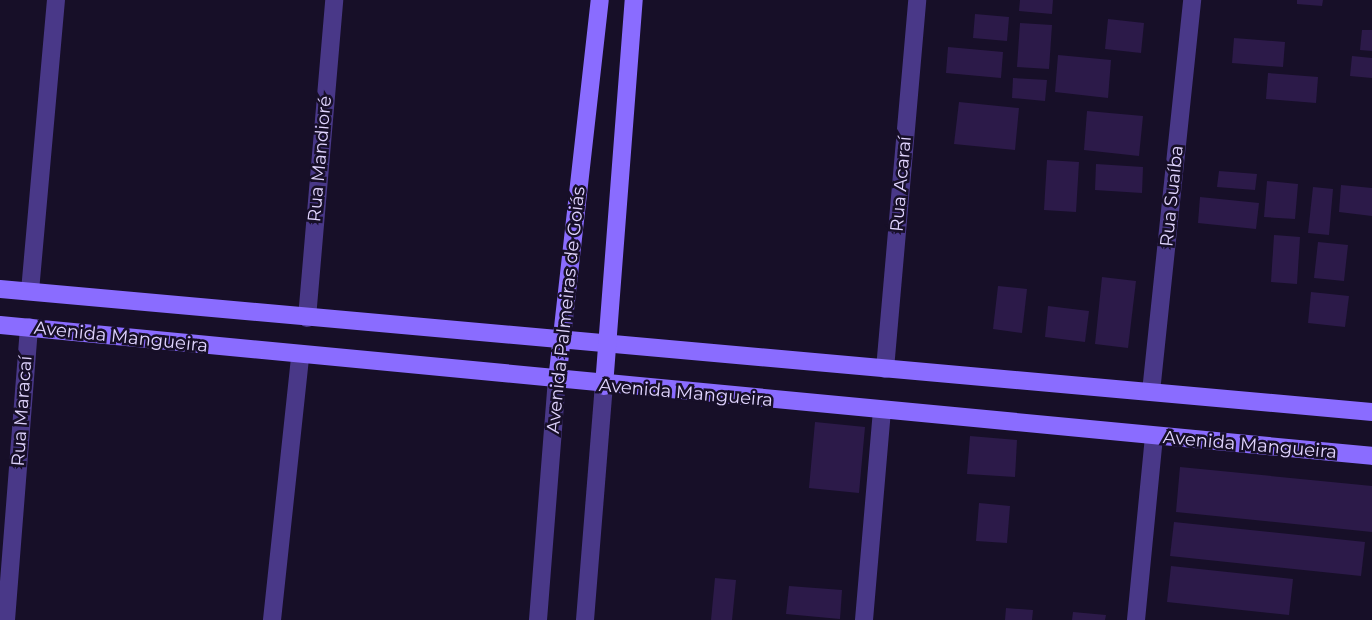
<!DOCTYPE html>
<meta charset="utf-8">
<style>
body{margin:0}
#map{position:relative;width:1372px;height:620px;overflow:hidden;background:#170f28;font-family:Montserrat,sans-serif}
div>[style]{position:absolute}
.building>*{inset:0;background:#2c1a49}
.street>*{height:18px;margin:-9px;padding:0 9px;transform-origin:9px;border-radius:9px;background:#493888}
.secondary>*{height:18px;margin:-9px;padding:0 9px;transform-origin:9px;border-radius:9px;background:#8a6cff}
span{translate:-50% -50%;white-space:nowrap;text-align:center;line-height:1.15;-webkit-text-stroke:5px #170f28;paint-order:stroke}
.street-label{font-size:18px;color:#e1d5ff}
</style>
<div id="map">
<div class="building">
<i style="clip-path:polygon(1020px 0,1053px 0,1052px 14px,1019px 11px)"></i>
<i style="clip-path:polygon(1297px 0,1323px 0,1322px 6px,1297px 4px)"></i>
<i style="clip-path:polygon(975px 14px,1009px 17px,1007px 41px,973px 38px)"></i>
<i style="clip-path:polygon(1108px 19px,1144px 23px,1141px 53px,1105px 49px)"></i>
<i style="clip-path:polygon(1020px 23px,1052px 25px,1049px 69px,1017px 67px)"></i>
<i style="clip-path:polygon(1362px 30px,1372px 30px,1372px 51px,1360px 50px)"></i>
<i style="clip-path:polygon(1234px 38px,1285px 42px,1283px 67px,1232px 63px)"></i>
<i style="clip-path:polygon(948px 47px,1003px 52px,1001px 78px,946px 73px)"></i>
<i style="clip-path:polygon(1058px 55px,1111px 60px,1108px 98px,1055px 92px)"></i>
<i style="clip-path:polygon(1352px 56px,1372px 58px,1372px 78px,1350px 76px)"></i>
<i style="clip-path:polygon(1268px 73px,1318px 77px,1316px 103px,1266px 99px)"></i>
<i style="clip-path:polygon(1013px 78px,1047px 80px,1045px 101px,1012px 98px)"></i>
<i style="clip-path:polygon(959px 102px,1019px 108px,1015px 150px,954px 144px)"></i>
<i style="clip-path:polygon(1087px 111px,1143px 116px,1139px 156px,1084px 150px)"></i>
<i style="clip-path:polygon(1047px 160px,1079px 162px,1076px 212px,1044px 210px)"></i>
<i style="clip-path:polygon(1096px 164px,1143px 167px,1142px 193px,1095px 190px)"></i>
<i style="clip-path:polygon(1219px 171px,1257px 174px,1255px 190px,1217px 187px)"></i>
<i style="clip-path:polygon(1267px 181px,1298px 184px,1295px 219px,1264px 217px)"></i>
<i style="clip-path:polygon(1341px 185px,1372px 188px,1372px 216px,1339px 212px)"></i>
<i style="clip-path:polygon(1313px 187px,1333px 189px,1329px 235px,1308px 233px)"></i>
<i style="clip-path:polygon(1200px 197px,1259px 203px,1256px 229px,1198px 223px)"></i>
<i style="clip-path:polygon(1274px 235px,1300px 237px,1297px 284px,1271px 282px)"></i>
<i style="clip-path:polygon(1318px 242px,1348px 245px,1344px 281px,1314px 278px)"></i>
<i style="clip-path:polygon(1102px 277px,1136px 281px,1128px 348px,1095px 344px)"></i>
<i style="clip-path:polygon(998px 286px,1027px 289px,1022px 333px,993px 329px)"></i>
<i style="clip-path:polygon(1311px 292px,1349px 296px,1345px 327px,1308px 323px)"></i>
<i style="clip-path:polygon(1048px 306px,1089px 311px,1085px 342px,1045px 337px)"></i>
<i style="clip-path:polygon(815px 422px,865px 427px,859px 493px,809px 488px)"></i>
<i style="clip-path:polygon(970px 436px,1017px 440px,1015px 477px,967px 474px)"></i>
<i style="clip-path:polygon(1180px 467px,1372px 486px,1372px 532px,1176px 512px)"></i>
<i style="clip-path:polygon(979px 503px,1010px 506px,1007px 543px,976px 541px)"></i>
<i style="clip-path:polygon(1174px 522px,1365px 542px,1361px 576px,1170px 556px)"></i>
<i style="clip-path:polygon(1171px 566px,1293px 579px,1289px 615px,1167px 602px)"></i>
<i style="clip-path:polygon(715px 578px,736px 580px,732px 620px,711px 620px)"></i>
<i style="clip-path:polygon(789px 586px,842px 590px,840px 619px,786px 614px)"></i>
<i style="clip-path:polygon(1006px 608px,1033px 610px,1032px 620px,1005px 620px)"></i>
<i style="clip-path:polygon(1073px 612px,1106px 615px,1105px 620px,1072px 620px)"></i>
</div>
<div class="street">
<i style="left:30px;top:291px;width:292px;rotate:-84.9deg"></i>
<i style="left:307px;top:318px;width:319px;rotate:-85.1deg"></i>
<i style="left:885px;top:369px;width:370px;rotate:-85deg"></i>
<i style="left:1151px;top:392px;width:394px;rotate:-84deg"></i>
<i style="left:6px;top:620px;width:294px;rotate:-85.5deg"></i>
<i style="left:272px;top:620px;width:265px;rotate:-83.9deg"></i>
<i style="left:538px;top:620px;width:240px;rotate:-85.5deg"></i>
<i style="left:585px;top:620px;width:235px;rotate:-85.4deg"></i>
<i style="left:864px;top:620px;width:210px;rotate:-85.1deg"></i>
<i style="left:1136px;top:620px;width:185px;rotate:-84.4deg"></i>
</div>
<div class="secondary">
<i style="left:0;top:289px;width:1378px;rotate:5.12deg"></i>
<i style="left:0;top:325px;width:1378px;rotate:5.45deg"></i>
<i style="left:557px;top:381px;width:383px;rotate:-83.6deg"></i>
<i style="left:604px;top:386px;width:387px;rotate:-85.6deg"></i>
</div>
<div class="street-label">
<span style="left:320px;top:159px;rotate:-85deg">Rua Mandioré</span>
<span style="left:901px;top:184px;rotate:-85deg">Rua Acaraí</span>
<span style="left:1172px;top:196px;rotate:-84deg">Rua Suaíba</span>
<span style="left:566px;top:310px;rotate:-84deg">Avenida Palmeiras de Goiás</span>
<span style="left:121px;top:337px;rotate:6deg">Avenida Mangueira</span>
<span style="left:686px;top:393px;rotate:5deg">Avenida Mangueira</span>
<span style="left:22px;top:411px;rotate:-86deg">Rua Maracaí</span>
<span style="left:1250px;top:445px;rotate:5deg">Avenida Mangueira</span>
</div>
</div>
